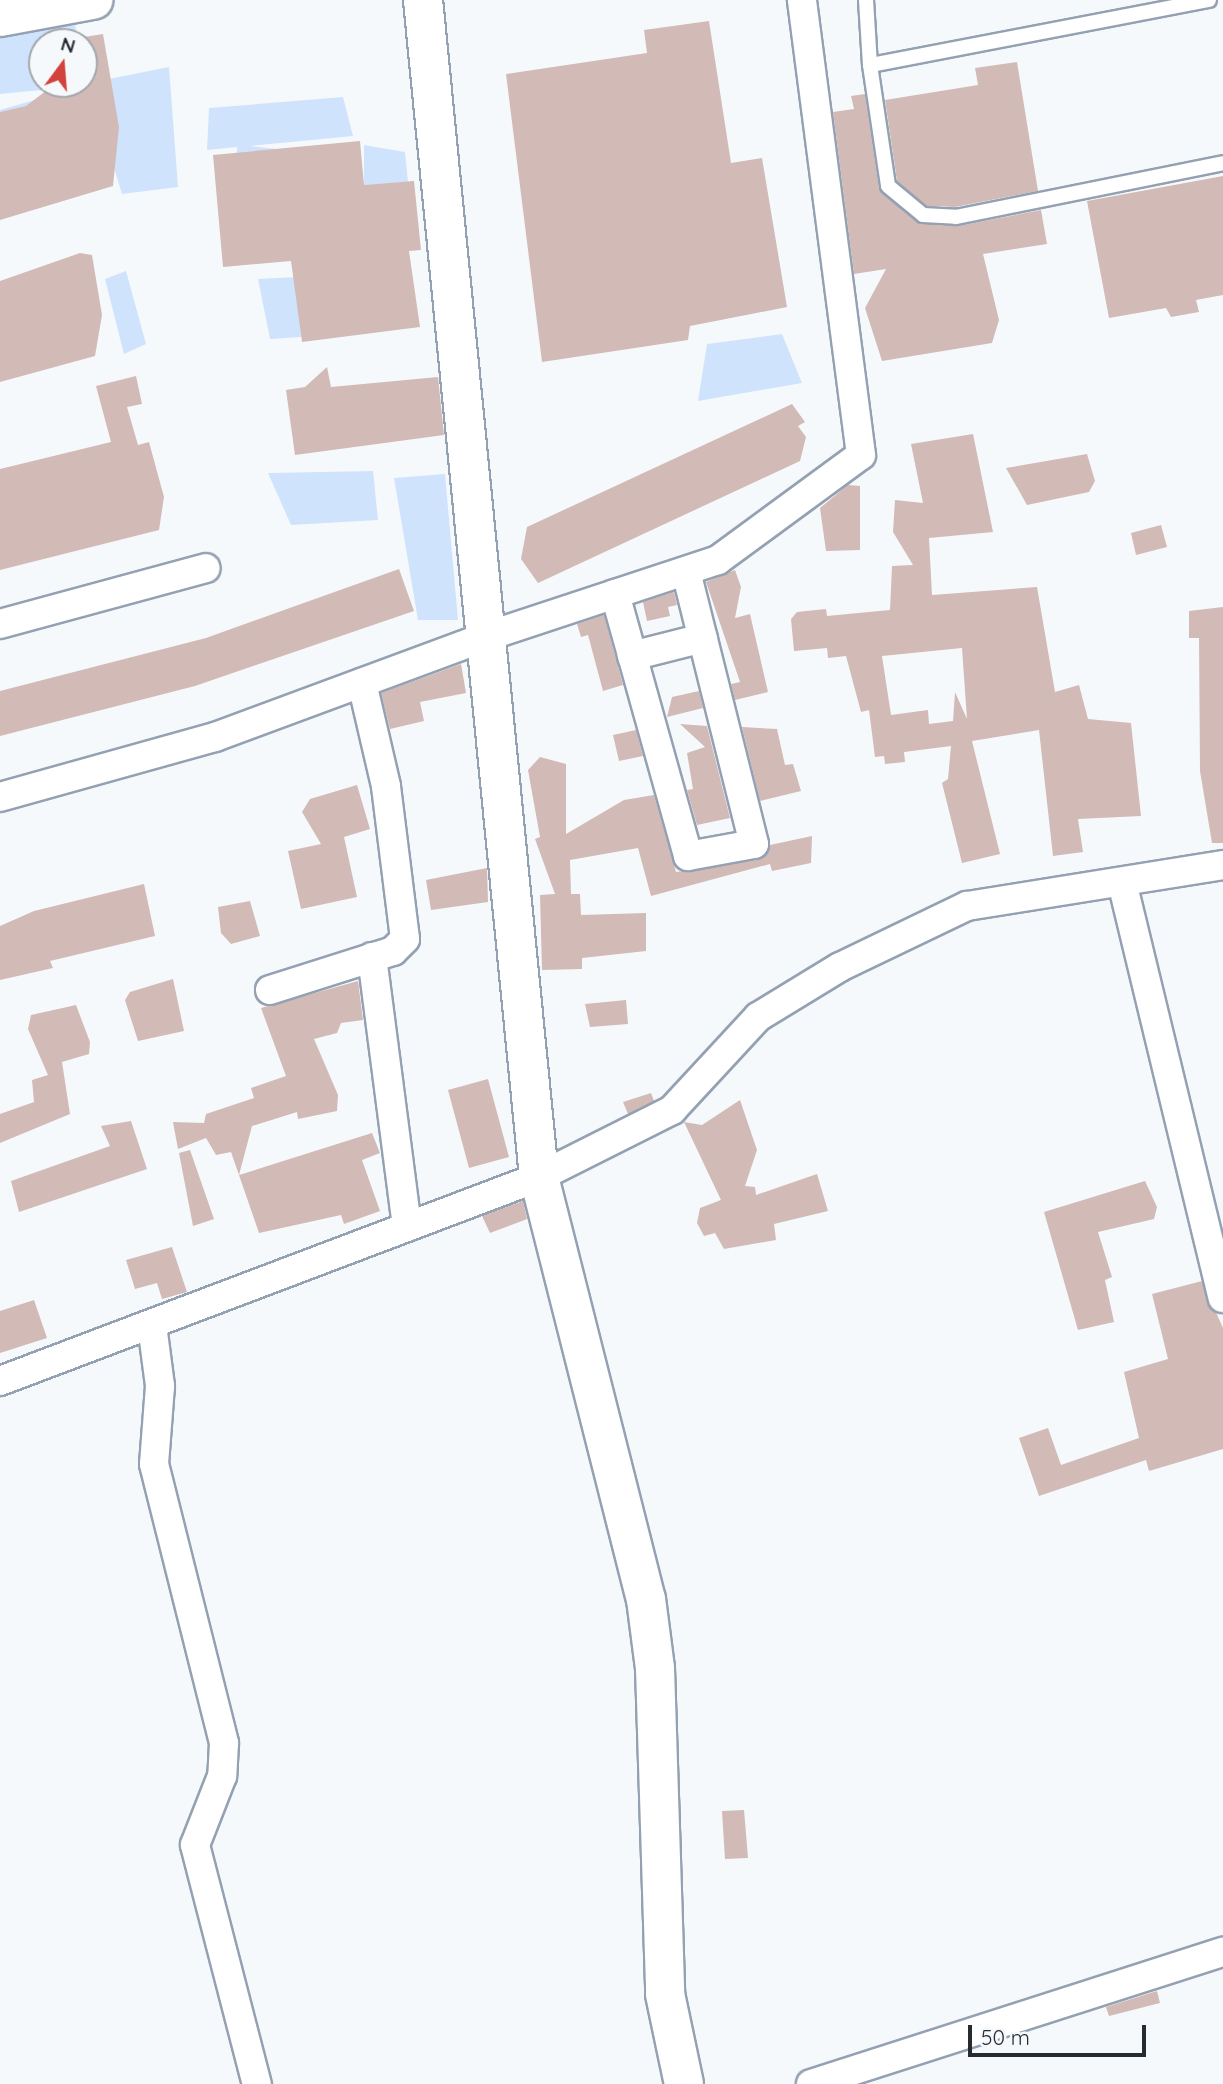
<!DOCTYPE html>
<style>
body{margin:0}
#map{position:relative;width:1223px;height:2084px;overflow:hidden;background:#f6f9fc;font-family:Quicksand,sans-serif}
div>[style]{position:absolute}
.green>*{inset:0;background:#d0e3fc}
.building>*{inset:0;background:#d2bab6}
.roads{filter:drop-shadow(2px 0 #94a1b2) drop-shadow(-2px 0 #94a1b2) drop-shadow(0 2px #94a1b2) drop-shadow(0 -2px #94a1b2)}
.lane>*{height:14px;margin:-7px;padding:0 7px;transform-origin:7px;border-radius:7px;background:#fff}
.street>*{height:28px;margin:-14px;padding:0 14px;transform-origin:14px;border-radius:14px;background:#fff}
.secondary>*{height:38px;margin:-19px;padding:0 19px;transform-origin:19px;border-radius:19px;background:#fff}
span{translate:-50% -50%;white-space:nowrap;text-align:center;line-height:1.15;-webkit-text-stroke:7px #f6f9fc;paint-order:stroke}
.north{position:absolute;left:28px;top:28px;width:70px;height:70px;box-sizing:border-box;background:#f6f9fc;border:2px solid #a3a7ab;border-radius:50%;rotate:16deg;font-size:19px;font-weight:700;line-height:28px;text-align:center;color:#262b32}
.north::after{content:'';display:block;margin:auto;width:24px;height:32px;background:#d1433c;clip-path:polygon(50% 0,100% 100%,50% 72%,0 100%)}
.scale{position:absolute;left:968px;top:2025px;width:178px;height:32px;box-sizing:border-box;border:4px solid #262b32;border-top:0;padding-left:9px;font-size:21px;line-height:24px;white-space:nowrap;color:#262b32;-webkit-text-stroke:5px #f6f9fc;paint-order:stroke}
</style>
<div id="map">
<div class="green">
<i style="clip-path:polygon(70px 4px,79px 42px,42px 42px,42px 84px,84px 84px,169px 67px,178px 187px,122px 194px,101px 125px,0 153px,0 110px,83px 86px,0 94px,0 22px)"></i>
<i style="clip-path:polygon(343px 97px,353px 136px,250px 146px,341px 156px,232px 243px,237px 147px,207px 150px,209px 108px)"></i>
<i style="clip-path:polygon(364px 145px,405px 152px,408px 182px,364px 185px)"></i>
<i style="clip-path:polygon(126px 271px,146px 344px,124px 354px,105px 279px)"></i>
<i style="clip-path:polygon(297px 277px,301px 337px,270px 339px,258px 279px)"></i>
<i style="clip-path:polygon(782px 334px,802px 383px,698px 401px,707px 344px)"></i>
<i style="clip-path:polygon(373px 471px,378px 520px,291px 525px,268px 473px)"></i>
<i style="clip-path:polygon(445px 474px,458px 620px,418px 620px,394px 478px)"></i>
</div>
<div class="building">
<i style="clip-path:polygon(709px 21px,731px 163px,762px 158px,787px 307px,690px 326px,688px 340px,542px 362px,506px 74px,647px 53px,644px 30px)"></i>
<i style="clip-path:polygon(103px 34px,119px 127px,113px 186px,0 220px,0 112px,26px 106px,55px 84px,84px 84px,84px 37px)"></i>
<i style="clip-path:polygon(1017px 62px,1038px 191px,955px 207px,927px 206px,897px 181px,885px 100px,978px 85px,975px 68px)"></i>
<i style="clip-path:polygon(865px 94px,879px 188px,917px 222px,958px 226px,1041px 210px,1047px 244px,983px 254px,999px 320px,992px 343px,882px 361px,865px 308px,886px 269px,854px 274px,833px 112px,854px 109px,851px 96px)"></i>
<i style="clip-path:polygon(360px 141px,364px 185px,414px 181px,421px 250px,409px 251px,420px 327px,302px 342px,291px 261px,223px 267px,213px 155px)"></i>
<i style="clip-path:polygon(1223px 176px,1223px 295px,1196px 300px,1199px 312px,1171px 317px,1166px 308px,1109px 318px,1087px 201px)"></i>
<i style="clip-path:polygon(80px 253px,92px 255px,102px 315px,95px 356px,0 382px,0 281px)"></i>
<i style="clip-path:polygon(327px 367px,331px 387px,438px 377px,444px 435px,295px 455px,286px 390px,305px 387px)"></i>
<i style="clip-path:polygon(136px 376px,142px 404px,127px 407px,138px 445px,149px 442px,164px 497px,159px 530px,0 570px,0 469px,111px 442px,96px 386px)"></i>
<i style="clip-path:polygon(792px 404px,805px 422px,798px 426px,806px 437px,800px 461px,538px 583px,521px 559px,527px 527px)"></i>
<i style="clip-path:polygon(evenodd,973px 434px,993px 532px,929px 538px,932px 595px,1037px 587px,1055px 692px,1079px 685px,1088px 719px,1131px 723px,1141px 816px,1078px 819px,1083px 852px,1053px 856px,1039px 730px,972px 741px,1000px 854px,962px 863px,942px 783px,948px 779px,951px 746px,904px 752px,905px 762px,885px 764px,884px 756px,875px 757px,869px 710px,861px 712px,846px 656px,828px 658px,827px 648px,794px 651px,791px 619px,797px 612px,826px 609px,827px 616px,890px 610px,892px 566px,913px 565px,893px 532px,895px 500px,923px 503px,911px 444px,973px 434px,962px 648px,967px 719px,955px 692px,953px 721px,929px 724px,928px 710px,891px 715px,882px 656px,962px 648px)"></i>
<i style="clip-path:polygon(1087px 454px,1095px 481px,1089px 492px,1027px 505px,1006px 468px)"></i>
<i style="clip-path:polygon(848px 485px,860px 486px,860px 550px,826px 551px,820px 508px)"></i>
<i style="clip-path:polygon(1161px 525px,1167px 547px,1136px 555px,1131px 533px)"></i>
<i style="clip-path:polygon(399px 569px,414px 611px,195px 686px,0 736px,0 691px,206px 638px)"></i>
<i style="clip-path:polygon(735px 570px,741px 587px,735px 618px,750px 614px,768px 692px,735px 700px,731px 684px,740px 682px,706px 582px)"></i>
<i style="clip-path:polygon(674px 592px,677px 605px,668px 607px,670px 616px,647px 621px,643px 602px)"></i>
<i style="clip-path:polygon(1223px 607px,1223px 843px,1212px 843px,1200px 771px,1199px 638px,1189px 638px,1189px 611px)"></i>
<i style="clip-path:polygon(604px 615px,623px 685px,603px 691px,588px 635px,581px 637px,577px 624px)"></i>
<i style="clip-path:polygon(461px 664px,466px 693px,420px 702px,424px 721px,390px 729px,381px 693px)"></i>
<i style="clip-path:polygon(699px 691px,703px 708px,667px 717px,672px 697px)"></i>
<i style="clip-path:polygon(680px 724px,707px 726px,730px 818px,697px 825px,687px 790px,693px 789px,687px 753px,705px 747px)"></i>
<i style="clip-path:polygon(742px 727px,777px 729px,785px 765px,793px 764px,801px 791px,760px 801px)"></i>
<i style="clip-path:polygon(636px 730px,643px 756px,619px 761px,613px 735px)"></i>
<i style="clip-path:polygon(540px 757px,566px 764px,566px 834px,624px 800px,654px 795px,676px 872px,757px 860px,770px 845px,812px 836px,811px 863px,772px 871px,770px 864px,651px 896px,638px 848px,570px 860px,571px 894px,580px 894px,581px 915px,646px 913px,646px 951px,582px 958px,582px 969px,542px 970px,540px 895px,555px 894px,535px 839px,540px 837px,528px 770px)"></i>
<i style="clip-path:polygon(357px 785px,370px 829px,344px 837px,357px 897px,301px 909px,288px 851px,321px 844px,302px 812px,310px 799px)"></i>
<i style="clip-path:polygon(487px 868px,488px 902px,431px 910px,426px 880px)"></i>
<i style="clip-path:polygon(144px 884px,155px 936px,50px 961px,53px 968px,0 980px,0 926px,34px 911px)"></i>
<i style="clip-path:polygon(250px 901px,260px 936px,231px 944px,221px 933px,218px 907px)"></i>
<i style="clip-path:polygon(173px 979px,184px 1031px,138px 1041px,125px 1000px,130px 992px)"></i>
<i style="clip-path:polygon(358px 981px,363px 1020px,341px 1023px,337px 1033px,314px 1039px,338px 1095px,337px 1111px,298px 1119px,297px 1112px,252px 1126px,239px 1175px,372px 1133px,380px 1153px,362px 1160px,380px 1211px,344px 1224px,341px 1215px,259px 1233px,231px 1152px,216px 1155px,206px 1138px,178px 1149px,173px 1122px,204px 1123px,206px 1114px,254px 1098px,251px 1088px,286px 1076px,261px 1008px)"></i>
<i style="clip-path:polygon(626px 1000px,628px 1024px,590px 1027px,585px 1004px)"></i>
<i style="clip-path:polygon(76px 1005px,90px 1042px,89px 1054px,62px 1062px,70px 1114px,0 1143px,0 1114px,34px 1102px,32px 1080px,48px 1075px,28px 1029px,31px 1015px)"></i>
<i style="clip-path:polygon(488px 1079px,509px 1157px,469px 1168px,448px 1090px)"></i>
<i style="clip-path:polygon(651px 1093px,654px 1101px,628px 1114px,623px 1102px)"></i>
<i style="clip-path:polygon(740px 1100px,757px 1150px,745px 1186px,755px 1187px,756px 1195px,817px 1174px,828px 1211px,774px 1224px,776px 1240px,724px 1249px,715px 1233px,704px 1236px,697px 1223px,700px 1208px,721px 1200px,684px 1122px,702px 1125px)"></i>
<i style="clip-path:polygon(131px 1121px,147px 1169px,19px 1212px,11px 1181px,110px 1146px,101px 1126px)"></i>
<i style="clip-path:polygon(190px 1150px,214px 1219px,193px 1226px,179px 1153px)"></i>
<i style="clip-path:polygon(1145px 1181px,1157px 1207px,1154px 1219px,1098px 1232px,1112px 1277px,1105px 1280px,1114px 1322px,1078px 1330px,1044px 1212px)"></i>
<i style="clip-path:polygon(523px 1201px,527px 1219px,490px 1233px,482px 1216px)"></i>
<i style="clip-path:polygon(172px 1247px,187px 1292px,162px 1299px,157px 1283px,135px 1289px,126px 1260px)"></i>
<i style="clip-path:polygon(1202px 1281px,1223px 1328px,1223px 1449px,1149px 1471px,1146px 1460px,1039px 1496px,1019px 1438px,1048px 1428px,1061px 1465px,1139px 1438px,1124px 1372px,1168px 1359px,1152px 1294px)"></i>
<i style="clip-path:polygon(34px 1300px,47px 1338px,0 1353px,0 1311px)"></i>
<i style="clip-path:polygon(744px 1810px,748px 1858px,725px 1859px,722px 1811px)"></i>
<i style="clip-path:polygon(1157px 1991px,1160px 2003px,1109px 2016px,1106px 2007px)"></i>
</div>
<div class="roads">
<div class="lane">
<i style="left:866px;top:0;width:65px;rotate:86.5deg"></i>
<i style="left:1209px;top:0;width:345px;rotate:169.1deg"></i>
<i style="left:870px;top:65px;width:122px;rotate:81.5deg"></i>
<i style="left:888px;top:186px;width:45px;rotate:39.6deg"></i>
<i style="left:923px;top:215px;width:33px;rotate:3deg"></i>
<i style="left:956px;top:217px;width:272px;rotate:-11.4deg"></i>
</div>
<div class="street">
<i style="left:615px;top:594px;width:272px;rotate:74.4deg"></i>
<i style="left:688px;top:856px;width:67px;rotate:-10.3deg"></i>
<i style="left:754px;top:844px;width:281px;rotate:-104deg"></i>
<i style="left:0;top:624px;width:213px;rotate:-15.2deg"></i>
<i style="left:632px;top:656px;width:73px;rotate:-14.2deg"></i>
<i style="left:0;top:797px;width:223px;rotate:-15.6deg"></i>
<i style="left:215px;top:737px;width:288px;rotate:-20.3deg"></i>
<i style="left:485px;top:637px;width:245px;rotate:-18.3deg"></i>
<i style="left:718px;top:560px;width:177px;rotate:-36.3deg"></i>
<i style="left:861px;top:455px;width:459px;rotate:-97.4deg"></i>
<i style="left:1122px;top:882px;width:428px;rotate:76.4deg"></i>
<i style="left:372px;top:957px;width:272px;rotate:82.6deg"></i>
<i style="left:270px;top:990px;width:129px;rotate:-17.6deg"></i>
<i style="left:393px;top:951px;width:17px;rotate:-45deg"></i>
<i style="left:405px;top:939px;width:154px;rotate:-97.1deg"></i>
<i style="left:386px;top:786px;width:106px;rotate:-103.1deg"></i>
<i style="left:152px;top:1325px;width:62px;rotate:82.5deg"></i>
<i style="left:160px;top:1386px;width:78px;rotate:94.4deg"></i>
<i style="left:154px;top:1464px;width:288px;rotate:75.9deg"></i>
<i style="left:224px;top:1743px;width:33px;rotate:93deg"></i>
<i style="left:222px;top:1776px;width:74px;rotate:111.4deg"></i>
<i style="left:195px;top:1845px;width:247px;rotate:75.5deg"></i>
<i style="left:0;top:1381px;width:576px;rotate:-20.73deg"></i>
<i style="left:539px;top:1177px;width:149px;rotate:-26.7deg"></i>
<i style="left:672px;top:1110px;width:127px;rotate:-47.2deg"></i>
<i style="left:758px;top:1017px;width:96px;rotate:-31.4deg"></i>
<i style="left:840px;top:967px;width:141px;rotate:-25.7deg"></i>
<i style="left:967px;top:906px;width:259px;rotate:-9.1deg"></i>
<i style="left:811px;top:2084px;width:433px;rotate:-17.8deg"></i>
</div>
<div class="secondary">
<i style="left:423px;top:0;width:1183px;rotate:84.37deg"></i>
<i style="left:539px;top:1177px;width:435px;rotate:75.8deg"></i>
<i style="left:646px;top:1599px;width:70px;rotate:82.6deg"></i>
<i style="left:655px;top:1668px;width:326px;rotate:88.2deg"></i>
<i style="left:665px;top:1994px;width:92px;rotate:78.1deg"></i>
<i style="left:0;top:17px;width:95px;rotate:-10.4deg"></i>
</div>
</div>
<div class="north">N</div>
<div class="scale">50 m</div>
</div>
